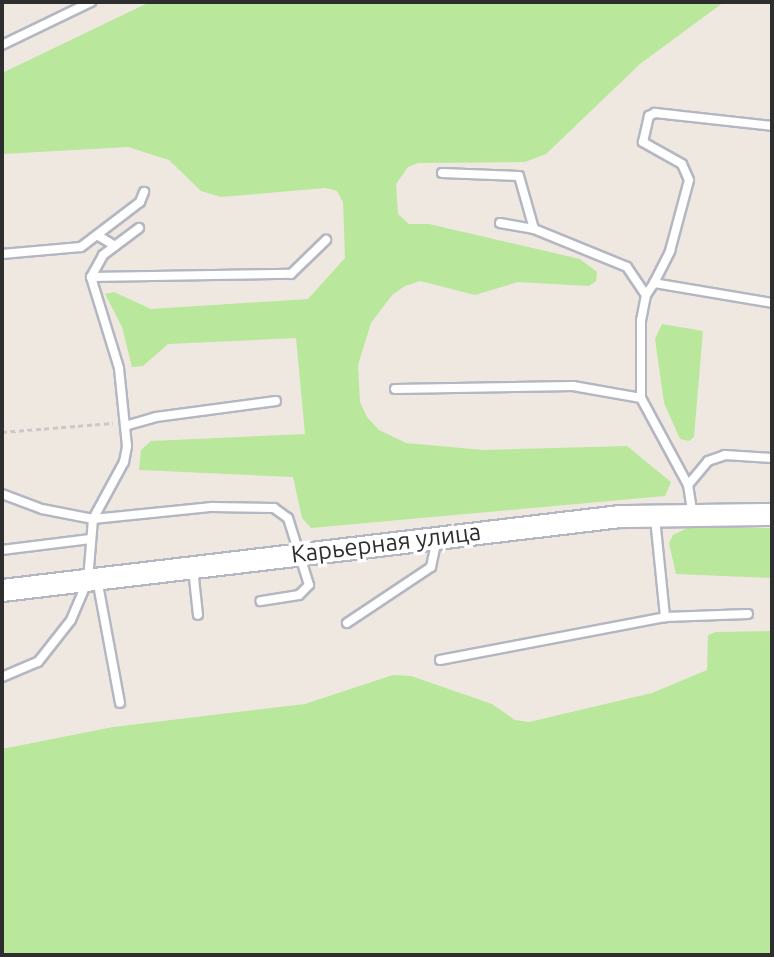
<!DOCTYPE html>
<meta charset="utf-8">
<style>
body{margin:0}
#map{position:relative;width:774px;height:957px;overflow:hidden;background:#efe8e0;font-family:Ubuntu,sans-serif}
div>[style]{position:absolute}
.green>*{inset:0;background:#b9e79b}
.path>*{height:2.5px;margin-top:-1.25px;transform-origin:0;background:repeating-linear-gradient(90deg,#c9c9c9 0 5px,transparent 0 8.5px)}
.roads{filter:drop-shadow(2px 0 #b4b7c1) drop-shadow(-2px 0 #b4b7c1) drop-shadow(0 2px #b4b7c1) drop-shadow(0 -2px #b4b7c1)}
.service>*{height:8px;margin:-4px;padding:0 4px;transform-origin:4px;border-radius:4px;background:#fff}
.tertiary>*{height:21px;margin:-10.5px;padding:0 10.5px;transform-origin:10.5px;border-radius:10.5px;background:#fff}
span{translate:-50% -50%;white-space:nowrap;text-align:center;line-height:1.15;-webkit-text-stroke:7px #fff;paint-order:stroke}
.street-label{font-size:24px;color:#2e2e2e}
.frame{position:absolute;inset:0;border:4px solid #2e2e2e;pointer-events:none}
</style>
<div id="map">
<div class="green">
<i style="clip-path:polygon(150px 2px,724px 2px,640px 64px,546px 154px,525px 162px,418px 163px,408px 167px,396px 184px,398px 214px,409px 224px,429px 224px,580px 259px,597px 272px,596px 281px,589px 286px,518px 282px,475px 295px,420px 281px,405px 286px,392px 295px,371px 323px,358px 365px,360px 402px,367px 417px,379px 430px,406px 443px,484px 450px,627px 446px,671px 482px,665px 496px,311px 528px,302px 518px,293px 477px,139px 470px,141px 450px,151px 441px,305px 434px,296px 338px,168px 344px,143px 366px,132px 367px,122px 327px,105px 294px,114px 292px,151px 309px,308px 299px,345px 258px,343px 202px,337px 191px,325px 188px,221px 197px,201px 191px,169px 160px,128px 147px,2px 154px,2px 73px)"></i>
<i style="clip-path:polygon(662px 324px,703px 331px,694px 437px,689px 441px,680px 439px,664px 403px,655px 339px)"></i>
<i style="clip-path:polygon(687px 528px,772px 528px,772px 578px,676px 574px,669px 543px,673px 535px)"></i>
<i style="clip-path:polygon(772px 631px,772px 955px,2px 955px,2px 749px,113px 727px,305px 704px,393px 675px,411px 676px,492px 704px,515px 720px,529px 722px,652px 693px,707px 670px,708px 635px,716px 632px)"></i>
</div>
<div class="path">
<i style="left:2px;top:432px;width:111px;rotate:-4.6deg"></i>
</div>
<div class="roads">
<div class="service">
<i style="left:2px;top:45px;width:99px;rotate:-25.8deg"></i>
<i style="left:442px;top:173px;width:77px;rotate:2.2deg"></i>
<i style="left:519px;top:176px;width:55px;rotate:74.2deg"></i>
<i style="left:500px;top:223px;width:35px;rotate:10deg"></i>
<i style="left:534px;top:229px;width:100px;rotate:22.2deg"></i>
<i style="left:627px;top:267px;width:34px;rotate:56deg"></i>
<i style="left:646px;top:295px;width:25px;rotate:101deg"></i>
<i style="left:641px;top:320px;width:78px;rotate:90deg"></i>
<i style="left:641px;top:398px;width:99px;rotate:61.6deg"></i>
<i style="left:688px;top:485px;width:30px;rotate:81deg"></i>
<i style="left:97px;top:235px;width:21px;rotate:31deg"></i>
<i style="left:2px;top:254px;width:79px;rotate:-5.1deg"></i>
<i style="left:81px;top:247px;width:74px;rotate:-37.3deg"></i>
<i style="left:140px;top:202px;width:11px;rotate:-68deg"></i>
<i style="left:91px;top:277px;width:200px;rotate:-0.9deg"></i>
<i style="left:291px;top:274px;width:49px;rotate:-44.2deg"></i>
<i style="left:654px;top:283px;width:36px;rotate:-63deg"></i>
<i style="left:670px;top:251px;width:73px;rotate:-75deg"></i>
<i style="left:689px;top:180px;width:17px;rotate:-114deg"></i>
<i style="left:682px;top:164px;width:45px;rotate:-150.6deg"></i>
<i style="left:643px;top:142px;width:27px;rotate:-77deg"></i>
<i style="left:649px;top:116px;width:7px;rotate:-27deg"></i>
<i style="left:655px;top:113px;width:118px;rotate:6.3deg"></i>
<i style="left:646px;top:295px;width:14px;rotate:-56deg"></i>
<i style="left:654px;top:283px;width:120px;rotate:9.6deg"></i>
<i style="left:395px;top:389px;width:178px;rotate:-1deg"></i>
<i style="left:573px;top:386px;width:69px;rotate:10deg"></i>
<i style="left:125px;top:426px;width:32px;rotate:-16deg"></i>
<i style="left:156px;top:417px;width:121px;rotate:-7.6deg"></i>
<i style="left:688px;top:485px;width:31px;rotate:-50deg"></i>
<i style="left:708px;top:461px;width:18px;rotate:-19deg"></i>
<i style="left:725px;top:455px;width:47px;rotate:3.7deg"></i>
<i style="left:2px;top:494px;width:43px;rotate:20.6deg"></i>
<i style="left:42px;top:509px;width:52px;rotate:11.1deg"></i>
<i style="left:93px;top:519px;width:120px;rotate:-5.8deg"></i>
<i style="left:212px;top:507px;width:62px;rotate:0.9deg"></i>
<i style="left:274px;top:508px;width:17px;rotate:36deg"></i>
<i style="left:288px;top:518px;width:70px;rotate:72.6deg"></i>
<i style="left:309px;top:585px;width:14px;rotate:135deg"></i>
<i style="left:299px;top:595px;width:39px;rotate:171deg"></i>
<i style="left:655px;top:518px;width:100px;rotate:84.2deg"></i>
<i style="left:665px;top:617px;width:83px;rotate:-2.1deg"></i>
<i style="left:2px;top:550px;width:89px;rotate:-7.1deg"></i>
<i style="left:193px;top:569px;width:46px;rotate:83.8deg"></i>
<i style="left:97px;top:579px;width:126px;rotate:79.5deg"></i>
<i style="left:347px;top:623px;width:101px;rotate:-33.7deg"></i>
<i style="left:431px;top:567px;width:30px;rotate:-78deg"></i>
<i style="left:440px;top:660px;width:229px;rotate:-10.8deg"></i>
<i style="left:2px;top:677px;width:39px;rotate:-23deg"></i>
<i style="left:38px;top:662px;width:53px;rotate:-51.8deg"></i>
<i style="left:71px;top:620px;width:43px;rotate:-67deg"></i>
<i style="left:88px;top:580px;width:61px;rotate:-85.3deg"></i>
<i style="left:93px;top:519px;width:65px;rotate:-61.5deg"></i>
<i style="left:124px;top:462px;width:16px;rotate:-79deg"></i>
<i style="left:127px;top:446px;width:78px;rotate:-95.9deg"></i>
<i style="left:119px;top:368px;width:95px;rotate:-107.1deg"></i>
<i style="left:91px;top:277px;width:25px;rotate:-61deg"></i>
<i style="left:103px;top:255px;width:45px;rotate:-36.9deg"></i>
</div>
<div class="tertiary">
<i style="left:2px;top:590px;width:622px;rotate:-6.83deg"></i>
<i style="left:620px;top:516px;width:152px;rotate:-0.8deg"></i>
</div>
</div>
<div class="street-label">
<span style="left:386px;top:543px;rotate:-7deg">Карьерная улица</span>
</div>
<div class="frame"></div>
</div>
